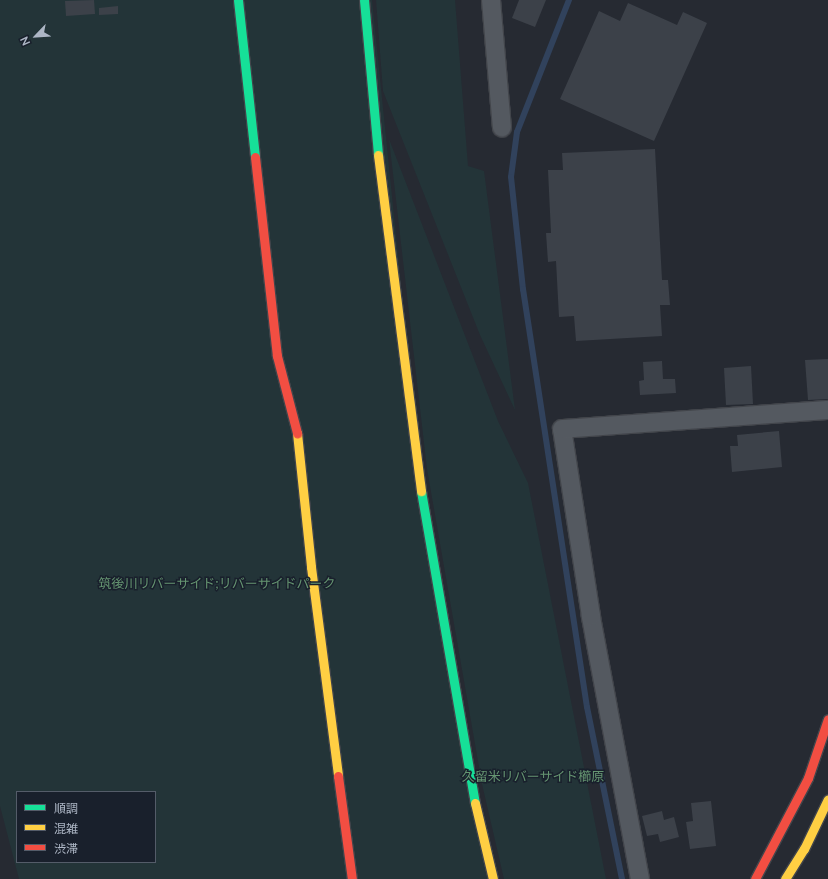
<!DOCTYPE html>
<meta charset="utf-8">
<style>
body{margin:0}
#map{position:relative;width:828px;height:879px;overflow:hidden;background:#262a32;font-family:Lato,"Noto Sans JP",sans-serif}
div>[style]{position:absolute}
.green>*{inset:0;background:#233438}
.stream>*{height:6px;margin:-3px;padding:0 3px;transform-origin:3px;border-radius:3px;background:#31425c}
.building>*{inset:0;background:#3c4149}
.roads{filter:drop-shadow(1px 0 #42454b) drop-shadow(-1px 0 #42454b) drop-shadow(0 1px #42454b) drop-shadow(0 -1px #42454b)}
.street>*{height:18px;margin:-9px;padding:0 9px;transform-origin:9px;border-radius:9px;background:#545960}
.fast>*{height:9px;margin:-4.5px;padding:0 4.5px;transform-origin:4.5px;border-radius:4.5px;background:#16e098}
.slow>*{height:9px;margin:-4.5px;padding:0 4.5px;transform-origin:4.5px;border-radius:4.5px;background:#ffcf43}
.jam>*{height:9px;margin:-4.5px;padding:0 4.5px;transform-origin:4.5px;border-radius:4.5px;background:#f24e42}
span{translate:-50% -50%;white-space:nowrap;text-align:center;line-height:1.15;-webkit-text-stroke:3px #19202c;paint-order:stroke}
.park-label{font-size:13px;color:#659571}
.legend{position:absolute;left:16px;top:791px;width:140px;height:72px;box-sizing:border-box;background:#19202c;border:1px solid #545c69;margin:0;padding:5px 7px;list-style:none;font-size:12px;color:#adb6c5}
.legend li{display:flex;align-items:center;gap:8px;height:20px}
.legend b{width:20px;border:1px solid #545c69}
.north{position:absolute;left:16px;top:16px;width:40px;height:40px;-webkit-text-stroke:3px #19202c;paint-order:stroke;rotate:245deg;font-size:11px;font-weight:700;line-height:16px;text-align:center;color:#adb6c5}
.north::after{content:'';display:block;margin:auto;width:14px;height:18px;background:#adb6c5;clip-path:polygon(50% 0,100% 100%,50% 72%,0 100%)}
</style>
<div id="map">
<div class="green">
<i style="clip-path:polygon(evenodd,0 0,372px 0,422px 491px,489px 879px,19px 879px,0 806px,0 0,17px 792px,155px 792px,155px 862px,17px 862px,17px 792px)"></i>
<i style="clip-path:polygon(376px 0,455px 0,468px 166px,484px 171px,515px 410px,480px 335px,383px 91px)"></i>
<i style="clip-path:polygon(389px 139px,498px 421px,528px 483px,606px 879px,504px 879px,482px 784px,427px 469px)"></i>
</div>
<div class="stream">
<i style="left:569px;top:0;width:142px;rotate:111.5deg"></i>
<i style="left:517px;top:132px;width:45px;rotate:97.6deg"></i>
<i style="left:511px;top:177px;width:113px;rotate:83.9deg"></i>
<i style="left:523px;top:289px;width:423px;rotate:81.3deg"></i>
<i style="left:587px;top:707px;width:176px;rotate:78.5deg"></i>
</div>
<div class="building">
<i style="clip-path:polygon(94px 0,95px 14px,66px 16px,65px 1px)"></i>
<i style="clip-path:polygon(519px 0,546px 0,535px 27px,512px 18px)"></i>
<i style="clip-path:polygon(628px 3px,677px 25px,683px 12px,707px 23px,654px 141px,560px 99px,599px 11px,620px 21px)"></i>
<i style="clip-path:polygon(118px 6px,118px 14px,99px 15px,99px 8px)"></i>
<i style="clip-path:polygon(655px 149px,662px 280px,668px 280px,670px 305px,660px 305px,662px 336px,576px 341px,574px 316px,559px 317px,556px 261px,548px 262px,546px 233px,551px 233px,548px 170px,563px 170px,562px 153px)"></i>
<i style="clip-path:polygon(828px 359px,828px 399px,808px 400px,805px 360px)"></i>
<i style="clip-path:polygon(662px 361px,663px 379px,675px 379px,676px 393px,640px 395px,639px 381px,644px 380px,643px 362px)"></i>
<i style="clip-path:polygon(751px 366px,753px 404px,726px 405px,724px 368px)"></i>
<i style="clip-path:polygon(779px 431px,782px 467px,732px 472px,730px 446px,738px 446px,737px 435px)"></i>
<i style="clip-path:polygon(711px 801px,716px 846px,690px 849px,686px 822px,693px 821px,691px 803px)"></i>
<i style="clip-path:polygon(662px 811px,664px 820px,674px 817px,679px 837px,660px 842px,658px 834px,647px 836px,642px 816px)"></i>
</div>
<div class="roads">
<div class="street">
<i style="left:491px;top:0;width:128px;rotate:85.1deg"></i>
<i style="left:640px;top:879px;width:268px;rotate:-100.6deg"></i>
<i style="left:591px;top:616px;width:189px;rotate:-98.8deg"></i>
<i style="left:562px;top:429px;width:267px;rotate:-4.1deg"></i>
</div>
<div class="fast">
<i style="left:238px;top:0;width:158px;rotate:83.8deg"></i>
<i style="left:364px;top:0;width:156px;rotate:84.8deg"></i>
<i style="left:421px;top:491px;width:317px;rotate:80.2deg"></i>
</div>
<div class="slow">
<i style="left:378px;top:155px;width:339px;rotate:82.7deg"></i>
<i style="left:297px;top:433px;width:135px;rotate:84deg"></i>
<i style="left:311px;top:567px;width:211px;rotate:82.6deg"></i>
<i style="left:475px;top:803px;width:78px;rotate:76.7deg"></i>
<i style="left:785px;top:879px;width:36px;rotate:-58deg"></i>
<i style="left:804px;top:849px;width:55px;rotate:-64.4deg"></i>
</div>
<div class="jam">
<i style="left:255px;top:157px;width:200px;rotate:83.7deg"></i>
<i style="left:277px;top:356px;width:80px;rotate:75.4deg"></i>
<i style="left:338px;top:776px;width:104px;rotate:82.3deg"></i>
<i style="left:755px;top:879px;width:114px;rotate:-62.3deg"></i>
<i style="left:808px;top:778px;width:62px;rotate:-71.3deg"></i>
</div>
</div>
<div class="park-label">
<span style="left:217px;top:583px">筑後川リバーサイド;リバーサイドパーク</span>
<span style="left:533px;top:776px">久留米リバーサイド櫛原</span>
</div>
<ul class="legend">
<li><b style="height:5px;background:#16e098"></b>順調</li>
<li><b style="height:5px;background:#ffcf43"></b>混雑</li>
<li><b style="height:5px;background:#f24e42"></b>渋滞</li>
</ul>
<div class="north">N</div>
</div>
